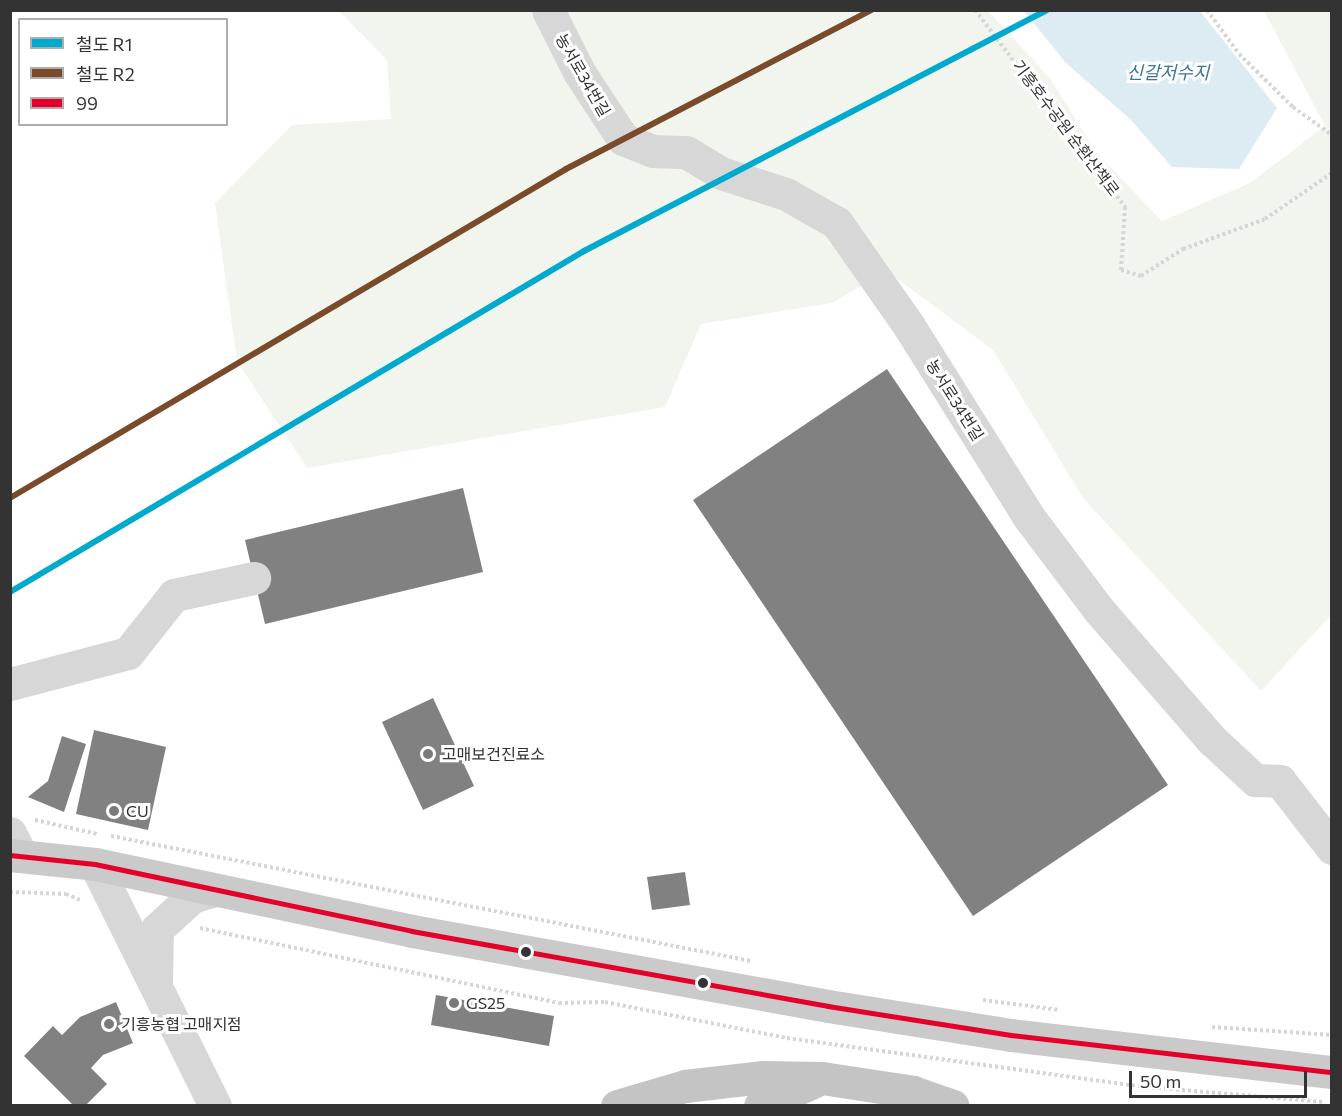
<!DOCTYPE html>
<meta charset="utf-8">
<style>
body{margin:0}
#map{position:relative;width:1342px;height:1116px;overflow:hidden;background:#fff;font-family:Commissioner,"Noto Sans KR",sans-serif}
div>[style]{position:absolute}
.green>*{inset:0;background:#f1f5ed}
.water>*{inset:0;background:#ddebf3}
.building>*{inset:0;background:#818181}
.path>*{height:4px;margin-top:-2px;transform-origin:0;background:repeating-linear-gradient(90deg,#d6d6d6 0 3px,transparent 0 6px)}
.minor>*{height:33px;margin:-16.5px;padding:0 16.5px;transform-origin:16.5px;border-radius:16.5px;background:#d7d7d7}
.major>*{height:33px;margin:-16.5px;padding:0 16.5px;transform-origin:16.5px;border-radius:16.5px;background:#cacaca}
.highway>*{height:33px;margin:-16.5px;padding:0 16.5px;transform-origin:16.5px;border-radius:16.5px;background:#c4c4c4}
.bus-1>*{height:4.5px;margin:-2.25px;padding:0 2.25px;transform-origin:2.25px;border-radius:2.25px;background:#e4002b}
.rail-1>*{height:6px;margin:-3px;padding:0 3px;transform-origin:3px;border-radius:3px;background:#00a9ce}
.rail-2>*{height:6px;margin:-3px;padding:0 3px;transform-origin:3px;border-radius:3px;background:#7a4b2a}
.dots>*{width:16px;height:16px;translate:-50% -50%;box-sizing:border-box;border:3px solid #fff;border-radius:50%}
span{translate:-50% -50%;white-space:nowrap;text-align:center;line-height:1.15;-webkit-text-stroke:6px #fff;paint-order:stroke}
.street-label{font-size:16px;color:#333}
.poi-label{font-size:16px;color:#333}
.left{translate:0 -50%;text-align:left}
.water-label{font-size:18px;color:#3f7597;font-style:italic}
.frame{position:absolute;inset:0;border:12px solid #333;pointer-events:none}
.legend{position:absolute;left:18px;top:18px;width:210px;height:108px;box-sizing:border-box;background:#fff;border:2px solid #adadad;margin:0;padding:8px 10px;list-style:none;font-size:18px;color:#333}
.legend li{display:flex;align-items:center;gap:12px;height:30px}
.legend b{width:30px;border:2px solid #adadad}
.scale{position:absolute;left:1129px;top:1071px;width:178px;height:27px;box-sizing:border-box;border:3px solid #333;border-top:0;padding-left:8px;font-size:18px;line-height:21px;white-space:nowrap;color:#333;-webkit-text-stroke:4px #fff;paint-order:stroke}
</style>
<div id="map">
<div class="green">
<i style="clip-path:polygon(987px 10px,1049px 77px,1096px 152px,1162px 221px,1250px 183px,1325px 126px,1264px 11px,1331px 11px,1331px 615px,1261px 691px,1083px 498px,993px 350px,887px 271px,832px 303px,701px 324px,665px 407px,307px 468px,237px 361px,215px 203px,292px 125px,391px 119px,387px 60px,339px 11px)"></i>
</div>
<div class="water">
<i style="clip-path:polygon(1024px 11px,1200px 11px,1277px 108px,1239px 169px,1172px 167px,1130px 119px,1066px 63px)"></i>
</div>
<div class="building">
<i style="clip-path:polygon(887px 369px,1168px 785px,973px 916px,693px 500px)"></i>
<i style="clip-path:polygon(463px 488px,483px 572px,265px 624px,245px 540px)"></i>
<i style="clip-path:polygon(433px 698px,474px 786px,423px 810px,382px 722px)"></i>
<i style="clip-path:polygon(94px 730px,166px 747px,148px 830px,76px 814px)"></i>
<i style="clip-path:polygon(62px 736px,86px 744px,64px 812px,28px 797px,48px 781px)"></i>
<i style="clip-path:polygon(685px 872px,690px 905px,652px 910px,647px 877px)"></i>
<i style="clip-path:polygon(436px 995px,554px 1016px,549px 1046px,431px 1025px)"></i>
<i style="clip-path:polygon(116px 1002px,133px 1043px,103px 1055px,91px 1068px,107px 1084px,85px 1106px,74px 1106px,24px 1056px,53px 1026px,62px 1035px,80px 1017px)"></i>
</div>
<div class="path">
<i style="left:975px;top:10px;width:248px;rotate:52.7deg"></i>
<i style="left:1125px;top:207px;width:63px;rotate:93.6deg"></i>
<i style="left:1121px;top:270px;width:21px;rotate:17deg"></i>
<i style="left:1141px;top:276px;width:50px;rotate:-32.7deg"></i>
<i style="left:1183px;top:249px;width:87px;rotate:-20.1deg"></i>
<i style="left:1265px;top:219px;width:81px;rotate:-34.5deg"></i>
<i style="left:1207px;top:10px;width:54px;rotate:54deg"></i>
<i style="left:1239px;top:54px;width:76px;rotate:44.5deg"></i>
<i style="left:1293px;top:107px;width:48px;rotate:35.7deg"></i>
<i style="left:35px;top:820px;width:64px;rotate:12.7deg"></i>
<i style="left:111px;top:836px;width:652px;rotate:11.05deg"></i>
<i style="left:10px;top:892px;width:56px;rotate:2deg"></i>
<i style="left:66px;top:894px;width:15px;rotate:23deg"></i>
<i style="left:200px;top:928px;width:367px;rotate:11.8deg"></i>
<i style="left:559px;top:1003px;width:46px;rotate:-1.2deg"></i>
<i style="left:605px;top:1002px;width:186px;rotate:11.2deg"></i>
<i style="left:787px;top:1038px;width:362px;rotate:7.8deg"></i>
<i style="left:1146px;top:1087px;width:178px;rotate:4.8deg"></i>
<i style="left:983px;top:1000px;width:77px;rotate:7.5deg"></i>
<i style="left:1212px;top:1027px;width:120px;rotate:3.8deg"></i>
</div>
<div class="minor">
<i style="left:548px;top:10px;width:69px;rotate:63.4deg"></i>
<i style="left:579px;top:72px;width:80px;rotate:56.7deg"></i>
<i style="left:623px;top:139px;width:32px;rotate:22deg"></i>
<i style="left:653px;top:151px;width:33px;rotate:2deg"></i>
<i style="left:686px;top:152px;width:41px;rotate:31deg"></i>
<i style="left:721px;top:173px;width:68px;rotate:17.9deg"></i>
<i style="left:786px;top:194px;width:59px;rotate:29.6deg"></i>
<i style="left:837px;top:223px;width:126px;rotate:55deg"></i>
<i style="left:909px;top:326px;width:224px;rotate:57.9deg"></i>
<i style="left:1028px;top:516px;width:116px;rotate:53deg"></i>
<i style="left:1098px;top:609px;width:174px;rotate:49deg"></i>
<i style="left:1212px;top:740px;width:59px;rotate:42.9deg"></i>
<i style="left:1255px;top:780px;width:25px;rotate:2deg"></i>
<i style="left:1280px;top:781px;width:85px;rotate:52.2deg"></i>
<i style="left:10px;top:684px;width:122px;rotate:-14.7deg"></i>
<i style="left:128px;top:653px;width:74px;rotate:-51.6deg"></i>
<i style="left:174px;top:595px;width:82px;rotate:-12deg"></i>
<i style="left:10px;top:833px;width:25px;rotate:63deg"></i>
<i style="left:95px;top:864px;width:270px;rotate:63.6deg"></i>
<i style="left:156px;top:982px;width:53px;rotate:-88.9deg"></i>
<i style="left:157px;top:929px;width:47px;rotate:-42.4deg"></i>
<i style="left:192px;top:897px;width:24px;rotate:-17deg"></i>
</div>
<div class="major">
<i style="left:10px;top:855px;width:85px;rotate:6deg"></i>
<i style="left:95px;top:864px;width:324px;rotate:11.9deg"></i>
<i style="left:412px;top:931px;width:423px;rotate:10.2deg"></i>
<i style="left:828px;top:1006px;width:185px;rotate:9deg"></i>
<i style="left:1011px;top:1035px;width:323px;rotate:6.6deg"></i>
</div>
<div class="highway">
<i style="left:617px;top:1106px;width:71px;rotate:-16.4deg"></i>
<i style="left:685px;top:1086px;width:79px;rotate:-6.6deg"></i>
<i style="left:763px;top:1077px;width:59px;rotate:1deg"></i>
<i style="left:822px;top:1078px;width:92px;rotate:8.7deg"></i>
<i style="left:913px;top:1092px;width:42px;rotate:19.3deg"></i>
<i style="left:760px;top:1106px;width:60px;rotate:-24.4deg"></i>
</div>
<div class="bus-1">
<i style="left:10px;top:855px;width:85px;rotate:6deg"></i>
<i style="left:95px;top:864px;width:324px;rotate:11.9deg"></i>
<i style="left:412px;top:931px;width:423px;rotate:10.2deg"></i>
<i style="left:828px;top:1006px;width:185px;rotate:9deg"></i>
<i style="left:1011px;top:1035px;width:323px;rotate:6.6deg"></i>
</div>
<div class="rail-1">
<i style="left:10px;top:592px;width:668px;rotate:-30.71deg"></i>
<i style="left:584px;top:251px;width:522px;rotate:-27.5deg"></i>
</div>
<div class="rail-2">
<i style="left:10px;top:498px;width:646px;rotate:-30.61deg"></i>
<i style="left:566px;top:169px;width:344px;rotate:-27.5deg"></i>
</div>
<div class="dots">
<i style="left:428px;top:754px;background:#7a7a7a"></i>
<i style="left:114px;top:811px;background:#7a7a7a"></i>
<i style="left:526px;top:952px;background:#333"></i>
<i style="left:703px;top:983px;background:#333"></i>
<i style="left:454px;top:1003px;background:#7a7a7a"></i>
<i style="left:109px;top:1024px;background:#7a7a7a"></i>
</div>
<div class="street-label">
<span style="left:583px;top:75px;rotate:60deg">농서로34번길</span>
<span style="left:1066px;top:128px;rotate:53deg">기흥호수공원 순환산책로</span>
<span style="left:955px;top:400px;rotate:58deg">농서로34번길</span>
</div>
<div class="poi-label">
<span class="left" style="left:442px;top:754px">고매보건진료소</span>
<span class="left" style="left:126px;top:811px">CU</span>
<span class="left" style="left:466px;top:1003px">GS25</span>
<span class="left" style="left:121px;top:1024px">기흥농협 고매지점</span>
</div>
<div class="water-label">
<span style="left:1168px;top:72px">신갈저수지</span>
</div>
<div class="frame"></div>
<ul class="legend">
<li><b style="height:8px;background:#00a9ce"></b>철도 R1</li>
<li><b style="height:8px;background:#7a4b2a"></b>철도 R2</li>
<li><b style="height:8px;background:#e4002b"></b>99</li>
</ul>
<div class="scale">50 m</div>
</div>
